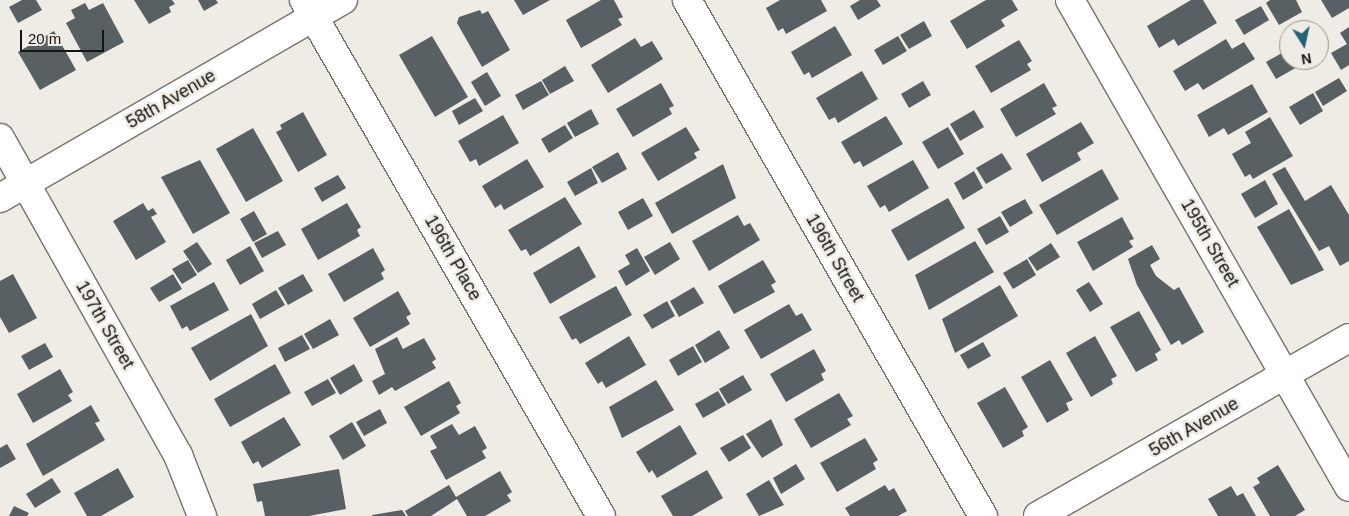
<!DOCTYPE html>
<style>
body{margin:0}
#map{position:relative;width:1349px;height:516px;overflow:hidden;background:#efebe5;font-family:Arial,sans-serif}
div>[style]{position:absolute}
.building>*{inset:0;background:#596063}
.roads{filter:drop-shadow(1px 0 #76726d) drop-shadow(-1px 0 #76726d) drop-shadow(0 1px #76726d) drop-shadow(0 -1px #76726d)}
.street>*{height:28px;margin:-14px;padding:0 14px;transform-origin:14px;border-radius:14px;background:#fff}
span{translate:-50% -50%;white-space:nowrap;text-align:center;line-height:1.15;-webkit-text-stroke:5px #efebe5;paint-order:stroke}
.street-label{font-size:18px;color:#151412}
.north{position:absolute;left:1279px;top:20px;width:50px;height:50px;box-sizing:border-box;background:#efebe5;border:1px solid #989591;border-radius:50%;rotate:170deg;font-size:14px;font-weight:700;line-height:20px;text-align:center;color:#151412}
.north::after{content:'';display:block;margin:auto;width:18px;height:22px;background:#266179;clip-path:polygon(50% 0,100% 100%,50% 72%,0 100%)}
.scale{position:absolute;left:20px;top:30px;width:84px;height:22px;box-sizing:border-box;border:2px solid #151412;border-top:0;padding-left:6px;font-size:15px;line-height:18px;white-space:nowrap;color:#151412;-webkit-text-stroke:4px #efebe5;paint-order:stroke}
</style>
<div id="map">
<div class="building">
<i style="clip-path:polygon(22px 0,36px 0,42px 10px,18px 23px,9px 7px)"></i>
<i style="clip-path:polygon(134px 0,172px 0,175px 4px,169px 7px,171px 12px,149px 24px)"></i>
<i style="clip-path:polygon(198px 0,216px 0,218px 3px,204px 11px)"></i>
<i style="clip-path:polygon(514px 0,550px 0,523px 15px)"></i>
<i style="clip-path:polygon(601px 0,614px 0,623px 17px,618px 19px,622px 25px,581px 48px,566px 20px)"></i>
<i style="clip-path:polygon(780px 0,821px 0,827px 11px,786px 34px,783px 28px,778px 31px,766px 8px)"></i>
<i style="clip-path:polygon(860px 0,877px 0,881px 6px,858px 20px,850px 6px)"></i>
<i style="clip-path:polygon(986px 0,1012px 0,1018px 10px,1001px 20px,1005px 26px,967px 49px,950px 21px)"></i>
<i style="clip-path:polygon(1191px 0,1203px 0,1217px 23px,1178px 46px,1174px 39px,1159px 48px,1147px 26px)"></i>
<i style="clip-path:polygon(1270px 0,1296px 0,1302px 12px,1279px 25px,1266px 3px)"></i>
<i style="clip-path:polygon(1321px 0,1349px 0,1349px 8px,1332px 18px)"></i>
<i style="clip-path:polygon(85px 3px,89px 10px,103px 3px,124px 42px,87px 62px,66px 23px,75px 18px,71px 10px)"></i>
<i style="clip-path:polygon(1261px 6px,1269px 20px,1244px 35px,1235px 20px)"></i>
<i style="clip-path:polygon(480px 10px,482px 14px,488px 11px,510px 50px,482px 67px,457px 23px,459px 17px)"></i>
<i style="clip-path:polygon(924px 21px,932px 36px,909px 49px,900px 35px)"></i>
<i style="clip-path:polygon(835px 26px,852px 55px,812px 78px,809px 72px,804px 75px,791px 52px)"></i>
<i style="clip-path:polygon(1349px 27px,1349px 65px,1341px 70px,1331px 53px,1347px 44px,1340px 33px)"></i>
<i style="clip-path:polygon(54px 31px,76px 70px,40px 90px,18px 52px)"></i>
<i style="clip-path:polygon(432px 36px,468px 97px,435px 117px,399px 55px)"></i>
<i style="clip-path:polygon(898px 36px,907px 51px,883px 65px,874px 50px)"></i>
<i style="clip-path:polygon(635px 38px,641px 47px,652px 41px,663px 59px,608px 93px,591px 65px)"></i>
<i style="clip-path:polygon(1226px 39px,1232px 49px,1244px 42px,1255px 59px,1203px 90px,1198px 83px,1185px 91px,1173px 71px)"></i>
<i style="clip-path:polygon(1019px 40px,1032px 61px,1027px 64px,1031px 70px,991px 93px,975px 66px)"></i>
<i style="clip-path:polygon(1289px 49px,1289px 60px,1295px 60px,1299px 66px,1276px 79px,1266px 62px)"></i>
<i style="clip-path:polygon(565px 66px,574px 81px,550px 94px,542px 80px)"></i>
<i style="clip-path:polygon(862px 71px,878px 99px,838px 123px,835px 117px,829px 120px,816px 98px)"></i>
<i style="clip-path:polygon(487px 72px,501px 96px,485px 106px,471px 82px)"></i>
<i style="clip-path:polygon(1339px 78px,1347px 91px,1323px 106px,1315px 92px)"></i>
<i style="clip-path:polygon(541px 81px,549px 95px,523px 110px,515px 95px)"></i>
<i style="clip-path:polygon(923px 81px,931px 95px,909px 108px,901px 94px)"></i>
<i style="clip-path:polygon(661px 83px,674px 106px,669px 108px,672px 114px,633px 137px,616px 109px)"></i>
<i style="clip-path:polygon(1044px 83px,1057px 106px,1052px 108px,1056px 114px,1016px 137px,1000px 109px)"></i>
<i style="clip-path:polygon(1252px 84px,1268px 112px,1228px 135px,1224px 128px,1209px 137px,1197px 115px)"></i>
<i style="clip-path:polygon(1313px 93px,1323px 111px,1300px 125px,1289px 107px)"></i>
<i style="clip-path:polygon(475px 98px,483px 111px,459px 125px,452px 111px)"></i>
<i style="clip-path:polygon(591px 109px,599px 124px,575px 137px,567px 123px)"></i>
<i style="clip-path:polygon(974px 110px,984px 127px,960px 141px,950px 124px)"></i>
<i style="clip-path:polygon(303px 112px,327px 155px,298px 172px,276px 132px,282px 129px,280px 125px)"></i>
<i style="clip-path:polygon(503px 115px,519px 143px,479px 166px,476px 159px,470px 162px,458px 141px)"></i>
<i style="clip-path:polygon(886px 116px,903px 144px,863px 167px,860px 161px,854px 164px,841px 142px)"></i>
<i style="clip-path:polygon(1270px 117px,1293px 156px,1253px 179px,1250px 174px,1245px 177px,1232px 154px,1251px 143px,1245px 132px)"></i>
<i style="clip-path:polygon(1081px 122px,1094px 143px,1077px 153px,1081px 160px,1042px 182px,1026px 154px)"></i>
<i style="clip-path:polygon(565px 125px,573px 138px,549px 153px,541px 139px)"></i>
<i style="clip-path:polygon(686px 127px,700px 150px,694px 153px,697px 158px,658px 181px,641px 153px)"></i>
<i style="clip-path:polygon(948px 127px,964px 154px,938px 169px,922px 142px)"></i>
<i style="clip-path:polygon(253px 128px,283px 181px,246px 202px,216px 149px)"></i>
<i style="clip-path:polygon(618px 152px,627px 169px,602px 183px,592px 167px)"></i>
<i style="clip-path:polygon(1002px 153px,1012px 169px,986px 184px,976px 168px)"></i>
<i style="clip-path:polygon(527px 159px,544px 187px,504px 210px,501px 204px,495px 208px,482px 186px)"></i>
<i style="clip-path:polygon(200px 160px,230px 213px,193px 234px,161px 177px)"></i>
<i style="clip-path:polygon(913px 160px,929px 188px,889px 212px,885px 205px,880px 208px,867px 186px)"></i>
<i style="clip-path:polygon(723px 164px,736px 198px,672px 234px,655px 203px)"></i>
<i style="clip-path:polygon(1285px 167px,1305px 201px,1331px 185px,1349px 215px,1349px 261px,1340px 266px,1329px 246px,1319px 251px,1272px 174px)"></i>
<i style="clip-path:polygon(591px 168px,598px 183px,575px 196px,567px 182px)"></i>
<i style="clip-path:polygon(1102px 169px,1119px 199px,1057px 235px,1039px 205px)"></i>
<i style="clip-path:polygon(974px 171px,983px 188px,963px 200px,954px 183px)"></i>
<i style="clip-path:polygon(338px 175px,346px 188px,322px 202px,314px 188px)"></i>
<i style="clip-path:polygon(1265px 180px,1278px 204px,1255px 218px,1241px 194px)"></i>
<i style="clip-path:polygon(565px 197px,582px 224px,530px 256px,526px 249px,521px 251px,508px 230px)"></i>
<i style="clip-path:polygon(643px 198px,653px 216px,628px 230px,618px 212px)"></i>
<i style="clip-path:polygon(948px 198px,965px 228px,908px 261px,891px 230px)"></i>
<i style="clip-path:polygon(1025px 199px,1033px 213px,1010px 227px,1001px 212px)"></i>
<i style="clip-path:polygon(143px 203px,148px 211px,153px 208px,157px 214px,151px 217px,166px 242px,136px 260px,113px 221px)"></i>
<i style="clip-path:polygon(347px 203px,361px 227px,357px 230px,360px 236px,318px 260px,301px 229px)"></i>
<i style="clip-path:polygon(1289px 209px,1324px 270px,1291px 285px,1257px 227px)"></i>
<i style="clip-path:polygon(254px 211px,267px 234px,253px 242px,240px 219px)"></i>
<i style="clip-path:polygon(738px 215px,744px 226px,750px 223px,760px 240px,709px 271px,692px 241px)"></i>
<i style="clip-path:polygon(1000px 216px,1009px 232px,986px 245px,977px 229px)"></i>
<i style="clip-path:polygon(1122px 217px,1134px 239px,1129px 241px,1133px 247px,1093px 271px,1077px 242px)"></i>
<i style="clip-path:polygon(278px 231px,286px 245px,262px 258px,254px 243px)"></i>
<i style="clip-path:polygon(975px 241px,994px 272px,929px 310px,915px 275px)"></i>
<i style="clip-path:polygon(197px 242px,212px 264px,198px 273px,183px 251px)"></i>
<i style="clip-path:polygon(670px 242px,680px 259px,655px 275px,644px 257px)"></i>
<i style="clip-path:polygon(1051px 243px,1060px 257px,1037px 271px,1028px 258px)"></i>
<i style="clip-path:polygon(1152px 245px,1160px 259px,1150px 265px,1156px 276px,1174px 290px,1179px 287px,1204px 332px,1182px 345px,1179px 340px,1171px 345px,1137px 285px,1128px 259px)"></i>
<i style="clip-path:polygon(250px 246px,264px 271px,240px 285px,226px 260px)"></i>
<i style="clip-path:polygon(579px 246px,596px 277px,550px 304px,533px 273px)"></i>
<i style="clip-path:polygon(373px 248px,385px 270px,381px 273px,384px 279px,344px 302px,328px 274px)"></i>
<i style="clip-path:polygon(637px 248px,650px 271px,626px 286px,618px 271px,630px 264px,625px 255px)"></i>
<i style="clip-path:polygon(1027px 259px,1036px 275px,1013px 289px,1003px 273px)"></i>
<i style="clip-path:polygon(188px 260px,197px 275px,182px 284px,172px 269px)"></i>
<i style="clip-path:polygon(763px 260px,776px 282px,771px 285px,775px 292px,734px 314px,718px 286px)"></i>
<i style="clip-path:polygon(13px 274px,37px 318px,9px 333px,0 317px,0 281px)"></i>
<i style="clip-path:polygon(173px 274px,182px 289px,159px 302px,150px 288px)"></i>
<i style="clip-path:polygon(303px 274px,313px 291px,288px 305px,278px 288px)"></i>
<i style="clip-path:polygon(214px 282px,229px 310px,190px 331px,187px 326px,182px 329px,170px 306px)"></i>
<i style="clip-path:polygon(1089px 282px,1103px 304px,1090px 312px,1076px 290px)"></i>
<i style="clip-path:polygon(1000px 285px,1018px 316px,955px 353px,942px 319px)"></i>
<i style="clip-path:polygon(616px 286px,632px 315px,580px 344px,576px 338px,572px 340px,559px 317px)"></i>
<i style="clip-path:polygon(694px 287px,704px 303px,679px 317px,670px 301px)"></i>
<i style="clip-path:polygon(276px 290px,285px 305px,260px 319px,252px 304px)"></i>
<i style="clip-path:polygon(398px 291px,411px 314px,406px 317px,410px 324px,370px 347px,353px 318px)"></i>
<i style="clip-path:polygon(667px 301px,675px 316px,652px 329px,643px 315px)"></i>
<i style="clip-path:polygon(789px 304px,796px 316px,802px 313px,812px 330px,761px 359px,744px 330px)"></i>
<i style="clip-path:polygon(1139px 311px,1161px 350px,1155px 354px,1158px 360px,1136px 372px,1110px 327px)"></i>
<i style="clip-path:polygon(251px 314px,268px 346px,210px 381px,191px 348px)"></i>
<i style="clip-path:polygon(330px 319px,339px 335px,313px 349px,304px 334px)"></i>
<i style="clip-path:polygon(719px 330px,730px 348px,705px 363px,695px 345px)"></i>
<i style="clip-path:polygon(302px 335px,310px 349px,285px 362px,278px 348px)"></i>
<i style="clip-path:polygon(629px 336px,646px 365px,606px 388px,602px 381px,598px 384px,585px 363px)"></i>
<i style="clip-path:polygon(1095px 336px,1117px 376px,1111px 379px,1113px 384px,1091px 397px,1066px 353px)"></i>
<i style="clip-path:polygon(397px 337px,403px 349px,424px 338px,436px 359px,432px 362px,436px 368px,395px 391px,392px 387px,379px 395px,372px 381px,385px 374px,375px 349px)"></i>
<i style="clip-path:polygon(983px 342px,991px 356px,968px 369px,960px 355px)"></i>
<i style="clip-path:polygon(45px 343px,53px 357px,29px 370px,21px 356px)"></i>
<i style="clip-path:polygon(693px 346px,702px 362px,678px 376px,669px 360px)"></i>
<i style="clip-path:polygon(814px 349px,826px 371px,821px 374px,824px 380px,786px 402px,770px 374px)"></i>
<i style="clip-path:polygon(1050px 360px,1073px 400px,1066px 403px,1069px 410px,1047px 423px,1021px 377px)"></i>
<i style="clip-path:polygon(275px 364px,291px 393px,230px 427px,214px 399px)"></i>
<i style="clip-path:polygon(354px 364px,363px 381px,340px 395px,330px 378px)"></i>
<i style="clip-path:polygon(60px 369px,73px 392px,68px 395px,72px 401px,33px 423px,17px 394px)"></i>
<i style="clip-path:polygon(743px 375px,752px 390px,728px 404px,719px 389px)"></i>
<i style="clip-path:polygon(328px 379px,336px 393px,312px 406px,304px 392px)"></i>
<i style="clip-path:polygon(656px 380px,674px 410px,622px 438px,609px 407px)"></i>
<i style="clip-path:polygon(449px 381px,461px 403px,456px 406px,460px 413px,421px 436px,404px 407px)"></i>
<i style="clip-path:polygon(1005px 387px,1028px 427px,1022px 431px,1024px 436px,1003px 448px,977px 403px)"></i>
<i style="clip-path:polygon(718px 391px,726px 405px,703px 418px,695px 404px)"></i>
<i style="clip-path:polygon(839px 393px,853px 416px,847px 419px,851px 425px,811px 448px,794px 419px)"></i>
<i style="clip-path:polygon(91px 405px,100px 421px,95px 423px,105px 440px,43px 476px,26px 444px)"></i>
<i style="clip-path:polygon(380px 409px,387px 423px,364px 436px,356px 422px)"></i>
<i style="clip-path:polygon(284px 417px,301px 445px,262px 468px,258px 461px,253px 464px,241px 442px)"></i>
<i style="clip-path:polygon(771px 419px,783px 445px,762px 458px,746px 434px)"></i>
<i style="clip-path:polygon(352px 422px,366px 446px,343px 460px,329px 436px)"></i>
<i style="clip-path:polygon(452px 424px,459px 435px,475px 426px,487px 448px,482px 451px,486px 458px,446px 480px,430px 451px,437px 448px,430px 436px)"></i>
<i style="clip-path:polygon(680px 425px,697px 454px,657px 478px,652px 470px,649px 473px,636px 452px)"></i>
<i style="clip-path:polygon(743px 435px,751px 448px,729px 462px,720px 448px)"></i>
<i style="clip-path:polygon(865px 438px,878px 460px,873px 463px,876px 469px,837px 492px,820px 463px)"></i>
<i style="clip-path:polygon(7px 444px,16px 459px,0 468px,0 448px)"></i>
<i style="clip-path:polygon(796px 464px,805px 479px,781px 494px,773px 478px)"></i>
<i style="clip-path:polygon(1278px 465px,1305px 510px,1295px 516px,1270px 516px,1253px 487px,1260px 483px,1257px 478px)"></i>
<i style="clip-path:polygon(118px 468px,134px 497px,101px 516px,87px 516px,74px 493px)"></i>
<i style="clip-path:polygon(339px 469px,346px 509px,309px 516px,265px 516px,262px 501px,257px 502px,253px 484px)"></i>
<i style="clip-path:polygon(707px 470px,723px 498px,692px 516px,673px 516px,661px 496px)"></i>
<i style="clip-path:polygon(500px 471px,512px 492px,507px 495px,511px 501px,485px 516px,467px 516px,457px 499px,431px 516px,408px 516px,405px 511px,449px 485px,456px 497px)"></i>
<i style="clip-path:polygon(52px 478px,61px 492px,35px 508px,26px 494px)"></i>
<i style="clip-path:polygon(769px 480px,784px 505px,759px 516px,746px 494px)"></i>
<i style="clip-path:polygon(885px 485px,889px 491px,894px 488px,907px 511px,898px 516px,850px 516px,845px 508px)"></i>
<i style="clip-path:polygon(1231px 486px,1237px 496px,1243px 493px,1256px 516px,1218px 516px,1208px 499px)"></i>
<i style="clip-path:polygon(14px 506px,29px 513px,27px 516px,9px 516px)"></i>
<i style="clip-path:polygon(402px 510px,406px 516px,372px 516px,372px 515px)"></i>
</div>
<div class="roads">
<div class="street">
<i style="left:304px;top:0;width:595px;rotate:60.08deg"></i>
<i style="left:687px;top:0;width:595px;rotate:60.16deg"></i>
<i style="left:1070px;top:0;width:561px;rotate:60.19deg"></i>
<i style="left:0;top:138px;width:364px;rotate:60.7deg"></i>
<i style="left:178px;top:455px;width:66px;rotate:68.5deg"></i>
<i style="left:0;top:198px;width:396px;rotate:-30deg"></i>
<i style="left:1038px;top:516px;width:358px;rotate:-29.8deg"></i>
</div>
</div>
<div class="street-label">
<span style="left:171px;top:99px;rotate:-30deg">58th Avenue</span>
<span style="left:1210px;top:243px;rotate:60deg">195th Street</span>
<span style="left:453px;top:258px;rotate:60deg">196th Place</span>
<span style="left:835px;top:258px;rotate:60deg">196th Street</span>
<span style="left:105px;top:325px;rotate:60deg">197th Street</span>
<span style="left:1194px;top:427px;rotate:-30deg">56th Avenue</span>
</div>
<div class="north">N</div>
<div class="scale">20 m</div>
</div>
